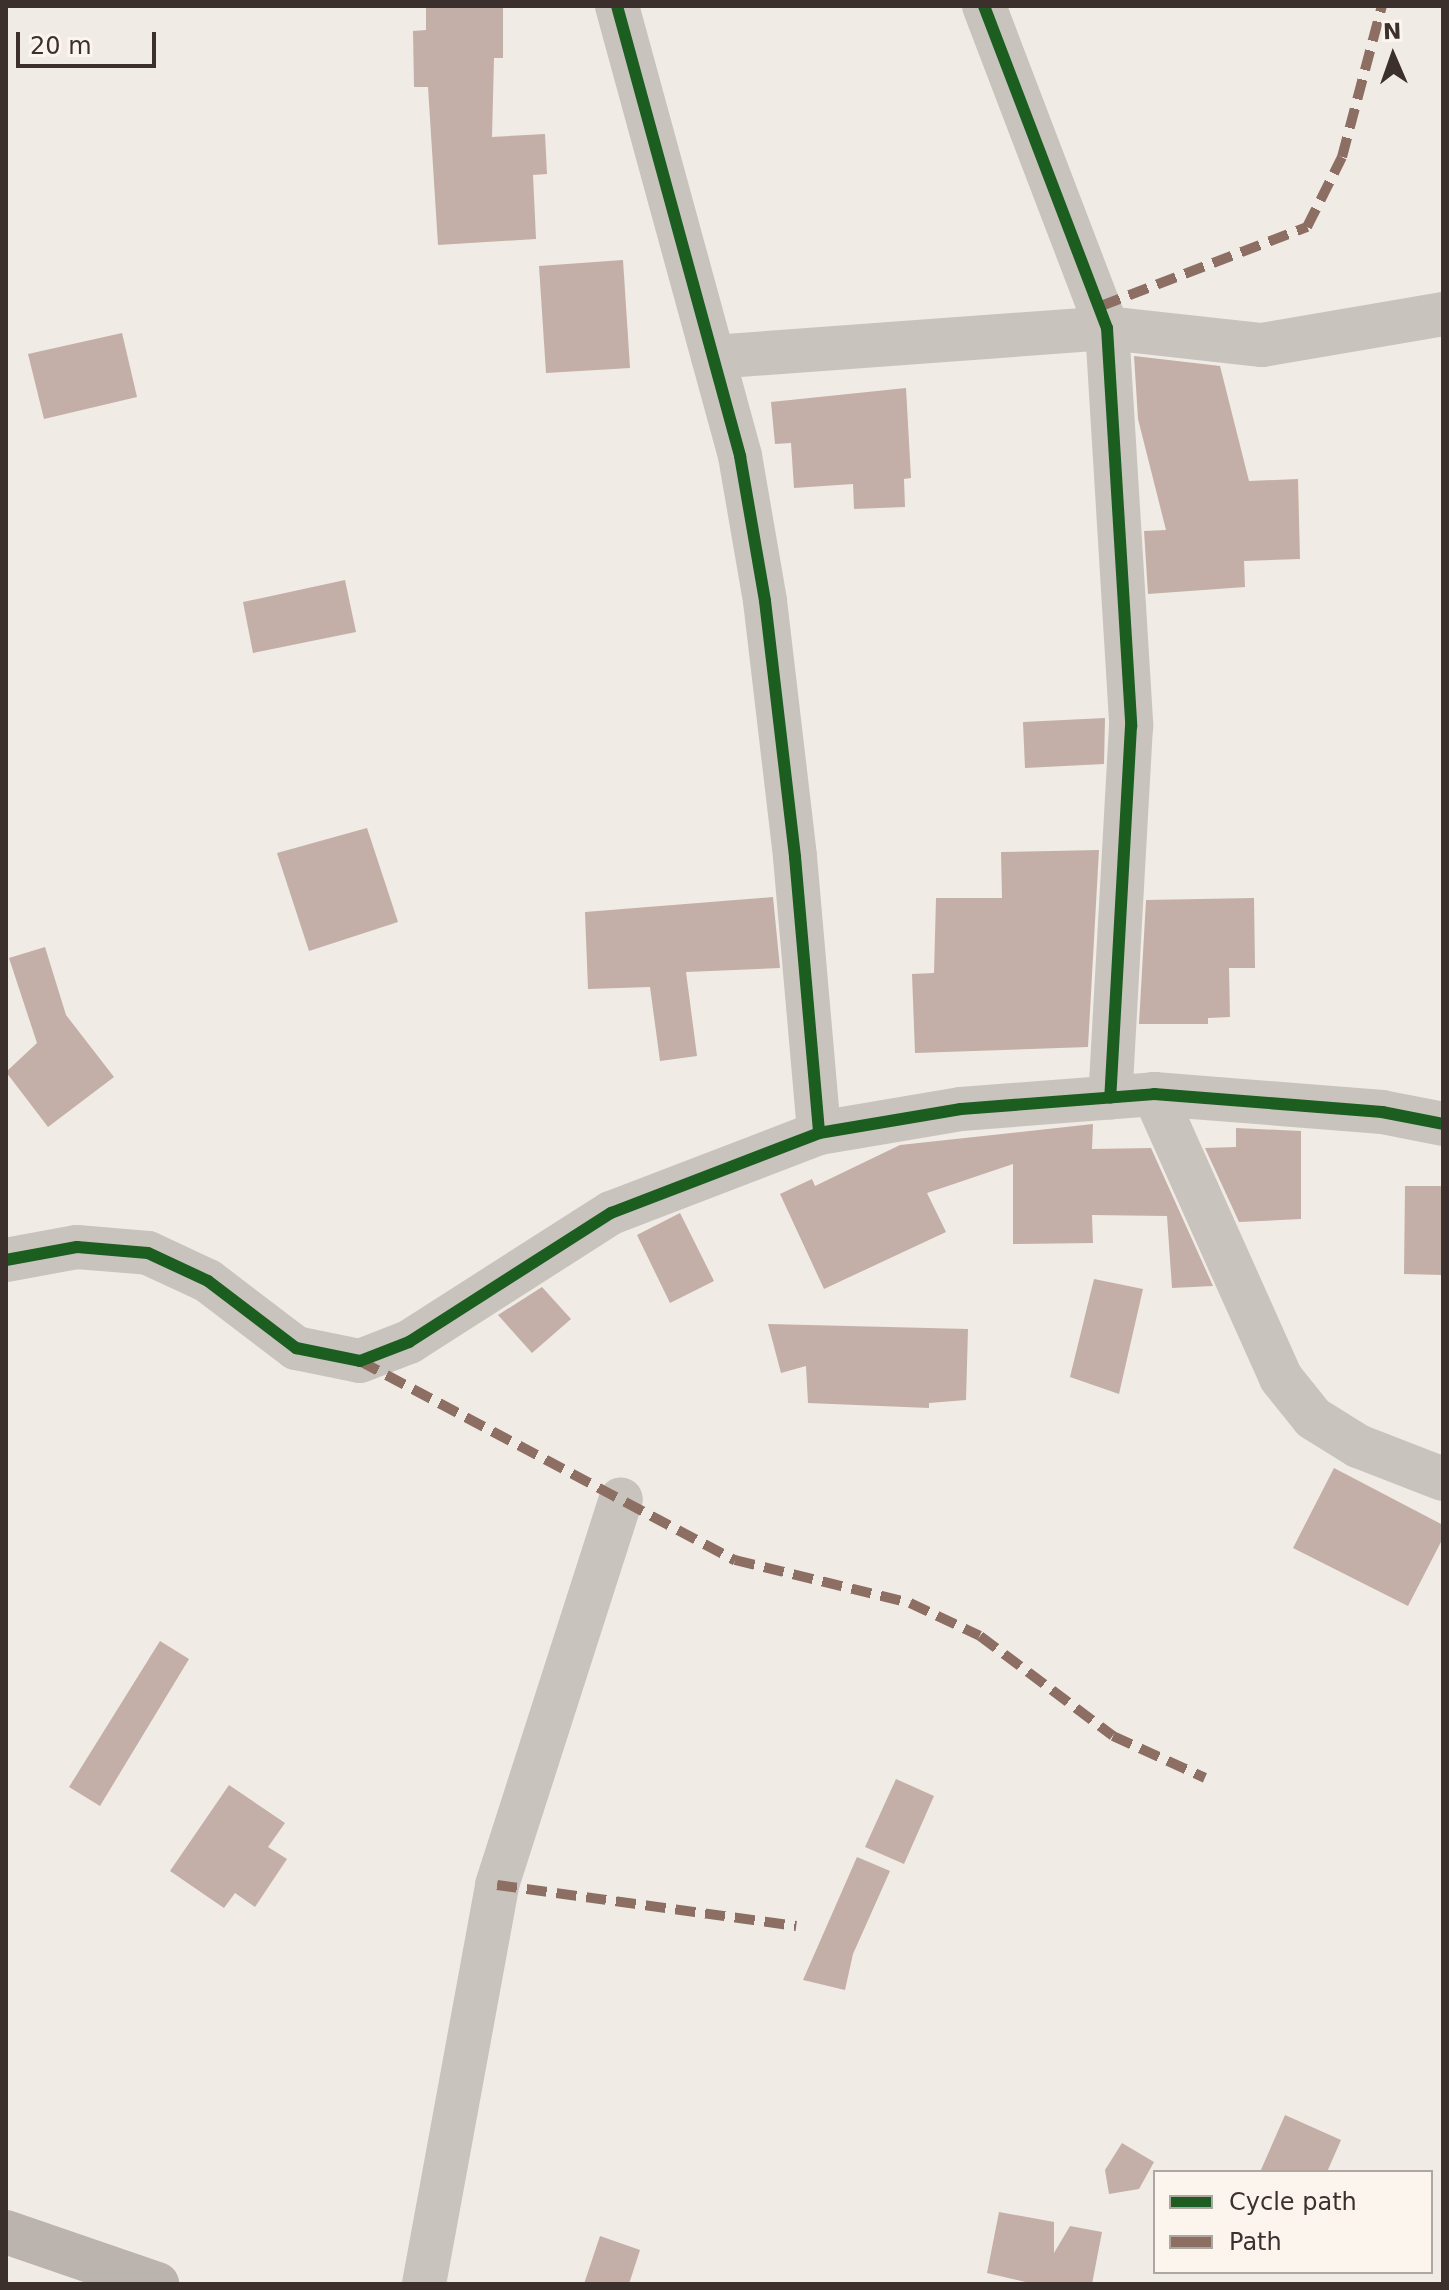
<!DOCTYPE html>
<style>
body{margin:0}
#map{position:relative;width:1449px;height:2290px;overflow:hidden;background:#f0ebe5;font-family:"DejaVu Sans",sans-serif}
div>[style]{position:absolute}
.building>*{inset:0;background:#c3afa7}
.street>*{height:44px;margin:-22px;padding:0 22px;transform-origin:22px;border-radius:22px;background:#c9c3be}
.secondary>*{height:44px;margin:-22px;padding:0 22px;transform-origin:22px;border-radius:22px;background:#bab3ae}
.quiet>*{height:10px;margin-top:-5px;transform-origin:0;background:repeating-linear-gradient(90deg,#8d6e63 0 20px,transparent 0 30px)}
.cycleway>*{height:12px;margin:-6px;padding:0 6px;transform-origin:6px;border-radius:6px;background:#1b5e20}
span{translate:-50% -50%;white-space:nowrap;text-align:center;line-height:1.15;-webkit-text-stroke:7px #fbf5ee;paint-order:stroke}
.frame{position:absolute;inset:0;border:8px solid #3b302b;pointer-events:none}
.legend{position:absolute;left:1153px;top:2170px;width:280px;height:104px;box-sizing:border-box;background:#fbf5ee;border:2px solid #aea6a0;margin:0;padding:10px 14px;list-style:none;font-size:24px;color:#3b302b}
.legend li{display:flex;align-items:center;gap:16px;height:40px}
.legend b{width:40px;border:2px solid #aea6a0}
.north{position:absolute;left:1353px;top:16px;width:80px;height:80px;-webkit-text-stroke:6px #fbf5ee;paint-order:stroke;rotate:358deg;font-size:22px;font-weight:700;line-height:32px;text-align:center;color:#3b302b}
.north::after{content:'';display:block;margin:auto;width:28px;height:36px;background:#3b302b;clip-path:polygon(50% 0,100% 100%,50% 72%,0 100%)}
.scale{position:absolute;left:16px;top:32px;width:140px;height:36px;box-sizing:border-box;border:4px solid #3b302b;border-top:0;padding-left:10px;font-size:24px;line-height:28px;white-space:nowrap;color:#3b302b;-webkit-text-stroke:6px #fbf5ee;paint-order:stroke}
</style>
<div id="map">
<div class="building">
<i style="clip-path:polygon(426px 6px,503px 6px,503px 58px,494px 58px,492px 137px,545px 134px,547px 174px,533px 175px,536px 239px,438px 245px,428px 87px,414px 87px,413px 31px,426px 30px)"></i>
<i style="clip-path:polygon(623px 260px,630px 368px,546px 373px,539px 266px)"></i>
<i style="clip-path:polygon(122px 333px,137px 397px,44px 419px,28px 354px)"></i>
<i style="clip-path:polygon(1134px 356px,1220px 366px,1249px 481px,1298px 479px,1300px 559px,1244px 561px,1245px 587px,1148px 594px,1144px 531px,1166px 530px,1138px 419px)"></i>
<i style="clip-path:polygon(906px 388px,911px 478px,904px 479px,905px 507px,854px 509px,853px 484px,794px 488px,791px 443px,775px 444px,771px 402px)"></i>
<i style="clip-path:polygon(345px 580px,356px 632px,253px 653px,243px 602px)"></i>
<i style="clip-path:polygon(1105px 718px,1104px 764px,1025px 768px,1023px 722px)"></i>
<i style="clip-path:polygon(367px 828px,398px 922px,309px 951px,277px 853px)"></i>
<i style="clip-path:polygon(1099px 850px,1088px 1047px,915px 1053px,912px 974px,934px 973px,936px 898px,1002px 898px,1001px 852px)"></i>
<i style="clip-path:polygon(773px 897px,780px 968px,686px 972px,697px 1056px,660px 1061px,650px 987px,588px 989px,585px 912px)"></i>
<i style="clip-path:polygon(1254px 898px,1255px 968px,1229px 968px,1230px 1017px,1208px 1018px,1208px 1024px,1139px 1024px,1146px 900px)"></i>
<i style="clip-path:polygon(45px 947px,66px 1015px,114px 1077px,48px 1127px,6px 1072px,37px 1043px,9px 958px)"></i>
<i style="clip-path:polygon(1093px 1124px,1092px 1149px,1151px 1148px,1213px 1286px,1172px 1288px,1167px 1216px,1092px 1215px,1093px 1243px,1013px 1244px,1013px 1164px,927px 1193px,946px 1232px,824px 1289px,780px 1194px,812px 1179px,815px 1186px,900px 1145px)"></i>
<i style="clip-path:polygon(1236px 1128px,1301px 1131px,1301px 1219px,1239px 1222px,1205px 1148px,1236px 1147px)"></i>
<i style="clip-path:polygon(1405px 1186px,1443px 1186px,1443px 1275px,1404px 1274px)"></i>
<i style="clip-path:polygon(680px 1213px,714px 1281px,670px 1303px,637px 1235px)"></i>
<i style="clip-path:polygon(1094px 1279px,1143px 1289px,1119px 1394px,1070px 1377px)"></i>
<i style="clip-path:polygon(542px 1287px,571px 1319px,532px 1353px,498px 1315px)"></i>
<i style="clip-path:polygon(768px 1324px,968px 1329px,966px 1400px,929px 1403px,929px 1408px,808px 1403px,806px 1366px,781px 1373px)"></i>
<i style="clip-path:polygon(1334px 1468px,1443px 1525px,1443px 1538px,1408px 1606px,1293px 1548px)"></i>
<i style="clip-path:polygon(160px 1641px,189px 1659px,100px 1806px,69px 1787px)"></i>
<i style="clip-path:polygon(896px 1779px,934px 1796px,904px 1864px,865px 1847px)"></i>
<i style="clip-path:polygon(229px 1785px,285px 1823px,268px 1847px,287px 1859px,255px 1907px,235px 1893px,224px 1908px,170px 1871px)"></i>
<i style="clip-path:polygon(857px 1857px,890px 1871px,853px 1954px,845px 1990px,803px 1980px)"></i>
<i style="clip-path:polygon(1285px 2115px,1341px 2140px,1327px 2172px,1260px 2172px)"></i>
<i style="clip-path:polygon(1122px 2143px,1154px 2162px,1139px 2189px,1109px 2194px,1105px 2170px)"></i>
<i style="clip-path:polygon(999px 2212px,1054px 2222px,1054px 2253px,1070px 2226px,1102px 2232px,1092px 2284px,1034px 2284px,987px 2273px)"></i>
<i style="clip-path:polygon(600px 2236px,640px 2250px,629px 2284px,584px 2284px)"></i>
</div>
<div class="street">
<i style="left:617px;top:6px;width:467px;rotate:74.7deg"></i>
<i style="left:740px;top:456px;width:147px;rotate:80.2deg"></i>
<i style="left:765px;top:601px;width:258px;rotate:83.3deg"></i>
<i style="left:795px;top:857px;width:277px;rotate:85deg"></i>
<i style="left:984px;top:6px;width:345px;rotate:69.1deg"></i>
<i style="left:1107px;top:328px;width:399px;rotate:86.5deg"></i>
<i style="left:1131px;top:726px;width:372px;rotate:93.2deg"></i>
<i style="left:713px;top:357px;width:395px;rotate:-4.2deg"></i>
<i style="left:1107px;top:328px;width:156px;rotate:6.3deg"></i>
<i style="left:1262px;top:345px;width:184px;rotate:-9.7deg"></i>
<i style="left:1154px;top:1094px;width:311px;rotate:65.9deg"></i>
<i style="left:1281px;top:1378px;width:51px;rotate:51.3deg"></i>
<i style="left:1313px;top:1418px;width:53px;rotate:31.9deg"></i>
<i style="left:1358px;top:1446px;width:91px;rotate:21.2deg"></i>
<i style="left:6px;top:1260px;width:72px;rotate:-10.4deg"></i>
<i style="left:77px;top:1247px;width:71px;rotate:4.8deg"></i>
<i style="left:148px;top:1253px;width:66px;rotate:25deg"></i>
<i style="left:208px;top:1281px;width:111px;rotate:37.3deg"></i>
<i style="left:296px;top:1348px;width:65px;rotate:11.5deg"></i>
<i style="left:360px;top:1361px;width:53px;rotate:-21.2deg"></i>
<i style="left:409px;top:1342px;width:240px;rotate:-32.6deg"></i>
<i style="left:611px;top:1213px;width:223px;rotate:-21deg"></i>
<i style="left:819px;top:1133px;width:144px;rotate:-9.6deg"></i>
<i style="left:961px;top:1109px;width:194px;rotate:-4.4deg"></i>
<i style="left:1154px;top:1094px;width:229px;rotate:4.5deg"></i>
<i style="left:1382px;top:1112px;width:62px;rotate:11.1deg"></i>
<i style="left:424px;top:2284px;width:406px;rotate:-79.6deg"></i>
<i style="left:497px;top:1885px;width:405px;rotate:-72.2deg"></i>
</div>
<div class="secondary">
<i style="left:6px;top:2232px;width:160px;rotate:19deg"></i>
</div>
<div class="quiet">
<i style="left:1101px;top:306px;width:221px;rotate:-21deg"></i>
<i style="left:1307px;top:227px;width:78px;rotate:-63.4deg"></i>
<i style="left:1342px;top:157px;width:156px;rotate:-75.2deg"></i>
<i style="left:360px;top:1361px;width:425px;rotate:28deg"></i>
<i style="left:735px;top:1560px;width:180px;rotate:13.8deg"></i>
<i style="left:910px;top:1603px;width:77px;rotate:25.2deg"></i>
<i style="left:980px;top:1636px;width:166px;rotate:36.9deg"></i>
<i style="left:1113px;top:1736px;width:101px;rotate:24.5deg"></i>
<i style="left:497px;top:1885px;width:302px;rotate:7.8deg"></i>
</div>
<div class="cycleway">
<i style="left:617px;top:6px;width:467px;rotate:74.7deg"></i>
<i style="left:740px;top:456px;width:147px;rotate:80.2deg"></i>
<i style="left:765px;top:601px;width:258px;rotate:83.3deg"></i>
<i style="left:795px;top:857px;width:277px;rotate:85deg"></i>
<i style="left:984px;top:6px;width:345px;rotate:69.1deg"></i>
<i style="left:1107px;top:328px;width:399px;rotate:86.5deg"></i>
<i style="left:1131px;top:726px;width:372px;rotate:93.2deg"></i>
<i style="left:6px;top:1260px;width:72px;rotate:-10.4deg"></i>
<i style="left:77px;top:1247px;width:71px;rotate:4.8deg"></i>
<i style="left:148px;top:1253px;width:66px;rotate:25deg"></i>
<i style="left:208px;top:1281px;width:111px;rotate:37.3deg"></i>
<i style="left:296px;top:1348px;width:65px;rotate:11.5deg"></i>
<i style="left:360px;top:1361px;width:53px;rotate:-21.2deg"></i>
<i style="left:409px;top:1342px;width:240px;rotate:-32.6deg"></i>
<i style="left:611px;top:1213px;width:223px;rotate:-21deg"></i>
<i style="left:819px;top:1133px;width:144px;rotate:-9.6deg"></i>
<i style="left:961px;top:1109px;width:194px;rotate:-4.4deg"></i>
<i style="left:1154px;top:1094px;width:229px;rotate:4.5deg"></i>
<i style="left:1382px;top:1112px;width:62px;rotate:11.1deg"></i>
</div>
<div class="frame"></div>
<ul class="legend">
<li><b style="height:10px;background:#1b5e20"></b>Cycle path</li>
<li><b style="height:10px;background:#8d6e63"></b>Path</li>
</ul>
<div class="north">N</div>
<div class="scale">20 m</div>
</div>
